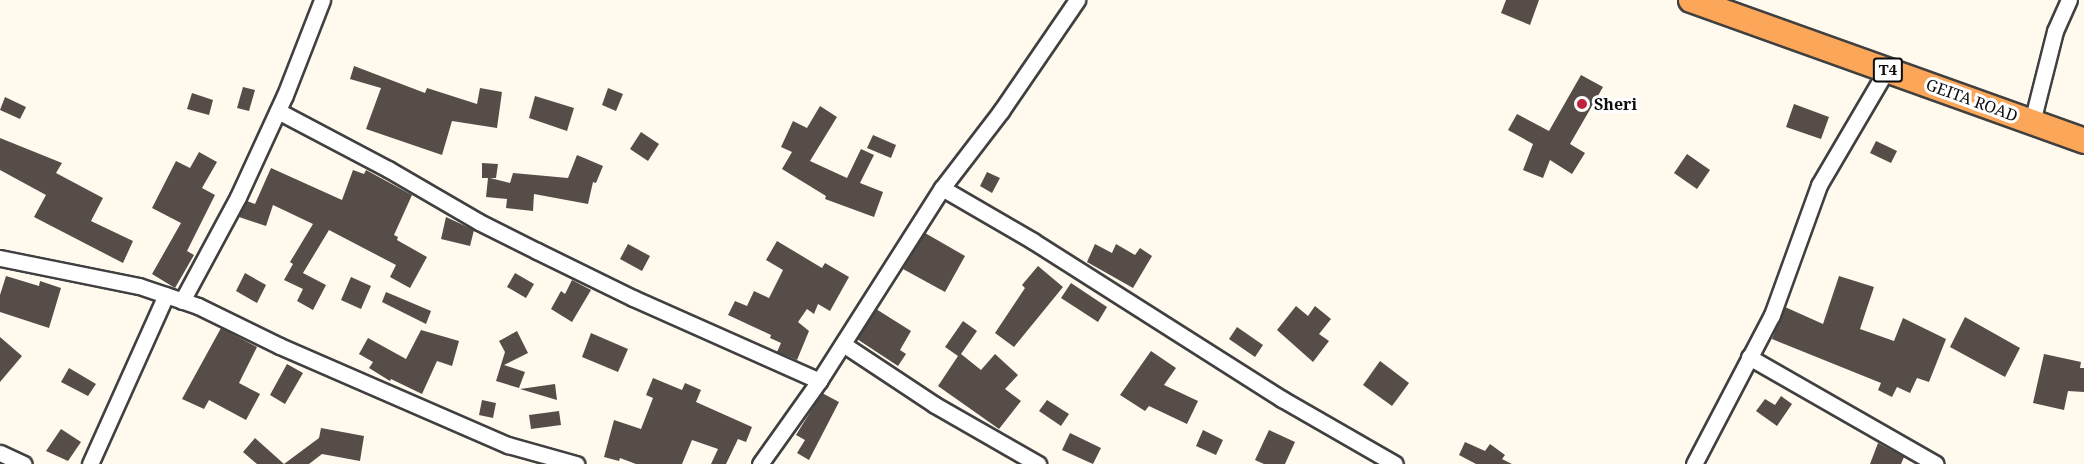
<!DOCTYPE html>
<style>
body{margin:0}
#map{position:relative;width:2084px;height:464px;overflow:hidden;background:#fff9ee;font-family:"Noto Serif",serif}
div>[style]{position:absolute}
.building>*{inset:0;background:#564d49}
.roads{filter:drop-shadow(2px 0 #404040) drop-shadow(-2px 0 #404040) drop-shadow(0 2px #404040) drop-shadow(0 -2px #404040)}
.minor>*{height:15px;margin:-7.5px;padding:0 7.5px;transform-origin:7.5px;border-radius:7.5px;background:#fff}
.trunk>*{height:24px;margin:-12px;padding:0 12px;transform-origin:12px;border-radius:12px;background:#fba659}
.dots>*{width:16px;height:16px;translate:-50% -50%;box-sizing:border-box;border:3px solid #fff;border-radius:50%}
span{translate:-50% -50%;white-space:nowrap;text-align:center;line-height:1.15;-webkit-text-stroke:6px #fff;paint-order:stroke}
.shield-label span{padding:2px 4px;background:#fff;border:2px solid;border-radius:4px;-webkit-text-stroke-width:0}
.shield-label{font-size:15px;color:#0d0d0d;font-weight:700}
.street-label{font-size:16px;color:#0d0d0d}
.poi-label{font-size:16px;color:#0d0d0d;font-weight:700}
.left{translate:0 -50%;text-align:left}
</style>
<div id="map">
<div class="building">
<i style="clip-path:polygon(1506px 0,1539px 0,1530px 25px,1501px 13px)"></i>
<i style="clip-path:polygon(354px 66px,425px 93px,427px 88px,477px 104px,480px 88px,502px 92px,497px 128px,452px 121px,442px 155px,366px 129px,381px 88px,350px 79px)"></i>
<i style="clip-path:polygon(1581px 75px,1603px 87px,1570px 144px,1585px 153px,1572px 174px,1550px 160px,1543px 178px,1523px 170px,1533px 144px,1508px 130px,1517px 114px,1549px 131px)"></i>
<i style="clip-path:polygon(243px 87px,255px 90px,249px 111px,237px 108px)"></i>
<i style="clip-path:polygon(608px 88px,623px 94px,616px 111px,602px 105px)"></i>
<i style="clip-path:polygon(192px 93px,213px 100px,209px 115px,187px 109px)"></i>
<i style="clip-path:polygon(535px 96px,574px 108px,567px 131px,529px 118px)"></i>
<i style="clip-path:polygon(5px 97px,26px 107px,20px 119px,0 110px)"></i>
<i style="clip-path:polygon(1794px 104px,1829px 117px,1821px 139px,1786px 127px)"></i>
<i style="clip-path:polygon(820px 106px,837px 117px,810px 161px,847px 178px,861px 149px,874px 155px,860px 183px,883px 192px,874px 217px,825px 199px,826px 196px,782px 169px,792px 152px,781px 147px,793px 121px,807px 128px)"></i>
<i style="clip-path:polygon(641px 132px,659px 144px,648px 161px,630px 149px)"></i>
<i style="clip-path:polygon(873px 135px,896px 145px,891px 158px,867px 148px)"></i>
<i style="clip-path:polygon(0 138px,62px 163px,56px 173px,103px 198px,91px 221px,133px 241px,123px 263px,34px 217px,46px 195px,0 170px)"></i>
<i style="clip-path:polygon(1876px 141px,1897px 151px,1891px 163px,1870px 153px)"></i>
<i style="clip-path:polygon(199px 152px,217px 162px,202px 188px,215px 195px,187px 251px,194px 255px,175px 288px,152px 274px,181px 223px,152px 208px,176px 161px,190px 168px)"></i>
<i style="clip-path:polygon(1687px 154px,1710px 170px,1697px 189px,1674px 173px)"></i>
<i style="clip-path:polygon(577px 155px,603px 166px,596px 183px,593px 182px,588px 204px,534px 194px,533px 211px,506px 208px,507px 199px,486px 197px,488px 178px,482px 178px,482px 163px,498px 164px,496px 178px,490px 178px,510px 183px,513px 173px,568px 178px)"></i>
<i style="clip-path:polygon(271px 168px,342px 200px,353px 170px,364px 174px,366px 170px,412px 195px,394px 235px,398px 237px,397px 240px,427px 257px,410px 288px,390px 277px,396px 265px,329px 230px,303px 273px,326px 285px,313px 310px,297px 301px,303px 289px,284px 280px,293px 264px,290px 262px,313px 224px,273px 205px,266px 226px,239px 217px,247px 201px,255px 204px)"></i>
<i style="clip-path:polygon(987px 172px,1000px 178px,992px 193px,980px 186px)"></i>
<i style="clip-path:polygon(446px 217px,474px 230px,470px 246px,441px 239px)"></i>
<i style="clip-path:polygon(925px 233px,965px 256px,945px 292px,903px 269px)"></i>
<i style="clip-path:polygon(777px 241px,822px 268px,825px 263px,849px 277px,830px 311px,818px 304px,814px 314px,807px 309px,798px 322px,809px 331px,797px 360px,777px 352px,781px 343px,770px 338px,771px 335px,728px 315px,735px 301px,747px 306px,754px 291px,769px 298px,783px 270px,766px 260px)"></i>
<i style="clip-path:polygon(628px 244px,650px 256px,642px 271px,620px 259px)"></i>
<i style="clip-path:polygon(1095px 244px,1112px 253px,1116px 244px,1135px 255px,1140px 248px,1152px 256px,1133px 288px,1087px 262px)"></i>
<i style="clip-path:polygon(1038px 266px,1063px 287px,1014px 347px,995px 333px,1025px 288px,1022px 285px)"></i>
<i style="clip-path:polygon(245px 273px,266px 285px,257px 303px,236px 291px)"></i>
<i style="clip-path:polygon(515px 273px,534px 284px,526px 298px,507px 287px)"></i>
<i style="clip-path:polygon(6px 276px,39px 286px,40px 281px,61px 288px,49px 328px,0 312px,0 295px)"></i>
<i style="clip-path:polygon(1839px 276px,1874px 287px,1860px 329px,1894px 341px,1903px 318px,1946px 339px,1929px 382px,1917px 378px,1910px 393px,1897px 387px,1892px 397px,1878px 390px,1881px 383px,1772px 339px,1785px 307px,1823px 324px)"></i>
<i style="clip-path:polygon(351px 277px,371px 286px,361px 309px,341px 300px)"></i>
<i style="clip-path:polygon(572px 280px,591px 290px,572px 322px,551px 309px,561px 291px,565px 294px)"></i>
<i style="clip-path:polygon(1071px 283px,1107px 307px,1098px 322px,1061px 298px)"></i>
<i style="clip-path:polygon(386px 292px,431px 311px,426px 324px,382px 302px)"></i>
<i style="clip-path:polygon(1296px 306px,1308px 316px,1315px 306px,1331px 319px,1319px 334px,1329px 341px,1313px 362px,1277px 330px)"></i>
<i style="clip-path:polygon(876px 309px,911px 331px,900px 350px,906px 354px,898px 366px,857px 339px)"></i>
<i style="clip-path:polygon(1965px 317px,2020px 348px,2005px 377px,1950px 347px)"></i>
<i style="clip-path:polygon(963px 321px,977px 331px,961px 354px,981px 370px,995px 354px,1018px 375px,1005px 389px,1021px 401px,999px 429px,938px 386px,958px 356px,945px 347px)"></i>
<i style="clip-path:polygon(1237px 327px,1263px 345px,1255px 357px,1229px 339px)"></i>
<i style="clip-path:polygon(221px 328px,257px 347px,239px 383px,260px 394px,246px 420px,209px 400px,204px 409px,182px 399px)"></i>
<i style="clip-path:polygon(421px 330px,459px 341px,452px 366px,437px 361px,422px 394px,391px 379px,390px 381px,369px 368px,373px 362px,359px 354px,368px 338px,406px 359px)"></i>
<i style="clip-path:polygon(517px 331px,528px 353px,504px 365px,525px 372px,519px 388px,496px 381px,505px 352px,499px 341px)"></i>
<i style="clip-path:polygon(591px 333px,628px 349px,618px 372px,582px 357px)"></i>
<i style="clip-path:polygon(0 337px,22px 356px,0 382px)"></i>
<i style="clip-path:polygon(1151px 351px,1176px 368px,1164px 385px,1198px 401px,1187px 424px,1149px 406px,1145px 411px,1120px 395px)"></i>
<i style="clip-path:polygon(2044px 354px,2081px 362px,2080px 368px,2084px 368px,2084px 392px,2068px 391px,2064px 410px,2033px 403px)"></i>
<i style="clip-path:polygon(1380px 361px,1409px 383px,1392px 406px,1363px 385px)"></i>
<i style="clip-path:polygon(287px 364px,303px 373px,285px 404px,270px 395px)"></i>
<i style="clip-path:polygon(69px 368px,96px 384px,88px 396px,61px 382px)"></i>
<i style="clip-path:polygon(653px 378px,682px 390px,685px 383px,701px 390px,696px 402px,752px 427px,746px 442px,738px 439px,726px 464px,711px 464px,718px 449px,692px 440px,682px 464px,636px 464px,620px 458px,619px 461px,604px 457px,614px 420px,641px 429px,653px 398px,646px 395px)"></i>
<i style="clip-path:polygon(555px 384px,557px 400px,520px 389px)"></i>
<i style="clip-path:polygon(822px 393px,839px 402px,809px 460px,797px 453px,805px 440px,796px 435px)"></i>
<i style="clip-path:polygon(1781px 396px,1792px 404px,1777px 426px,1756px 411px,1765px 399px,1775px 405px)"></i>
<i style="clip-path:polygon(482px 400px,496px 403px,493px 418px,479px 415px)"></i>
<i style="clip-path:polygon(1047px 400px,1069px 414px,1061px 426px,1039px 411px)"></i>
<i style="clip-path:polygon(559px 411px,561px 425px,531px 429px,529px 415px)"></i>
<i style="clip-path:polygon(321px 428px,364px 436px,360px 461px,322px 454px,309px 464px,257px 464px,243px 452px,255px 438px,284px 464px,319px 438px)"></i>
<i style="clip-path:polygon(61px 429px,81px 442px,68px 461px,46px 451px)"></i>
<i style="clip-path:polygon(1203px 430px,1223px 440px,1216px 455px,1196px 446px)"></i>
<i style="clip-path:polygon(1269px 430px,1295px 442px,1285px 464px,1264px 464px,1255px 460px)"></i>
<i style="clip-path:polygon(1070px 433px,1101px 448px,1093px 464px,1062px 450px)"></i>
<i style="clip-path:polygon(1465px 442px,1485px 451px,1490px 444px,1505px 455px,1502px 459px,1512px 464px,1476px 464px,1459px 455px)"></i>
<i style="clip-path:polygon(1878px 443px,1904px 457px,1901px 464px,1870px 464px)"></i>
</div>
<div class="roads">
<div class="minor">
<i style="left:278px;top:111px;width:124px;rotate:27.8deg"></i>
<i style="left:388px;top:169px;width:105px;rotate:30.2deg"></i>
<i style="left:479px;top:222px;width:65px;rotate:26.6deg"></i>
<i style="left:537px;top:251px;width:107px;rotate:26.1deg"></i>
<i style="left:633px;top:298px;width:204px;rotate:24deg"></i>
<i style="left:2032px;top:122px;width:94px;rotate:-75.8deg"></i>
<i style="left:2055px;top:31px;width:34px;rotate:-66deg"></i>
<i style="left:942px;top:188px;width:105px;rotate:30.2deg"></i>
<i style="left:1033px;top:241px;width:295px;rotate:32.4deg"></i>
<i style="left:1282px;top:399px;width:130px;rotate:29.9deg"></i>
<i style="left:0;top:258px;width:142px;rotate:11.4deg"></i>
<i style="left:139px;top:286px;width:62px;rotate:18.7deg"></i>
<i style="left:198px;top:306px;width:91px;rotate:26deg"></i>
<i style="left:280px;top:346px;width:249px;rotate:23.5deg"></i>
<i style="left:508px;top:445px;width:71px;rotate:15.6deg"></i>
<i style="left:182px;top:301px;width:118px;rotate:-61.7deg"></i>
<i style="left:238px;top:197px;width:112px;rotate:-65.3deg"></i>
<i style="left:285px;top:95px;width:102px;rotate:-68.7deg"></i>
<i style="left:843px;top:344px;width:110px;rotate:33.5deg"></i>
<i style="left:935px;top:405px;width:119px;rotate:29.8deg"></i>
<i style="left:1749px;top:357px;width:215px;rotate:29.8deg"></i>
<i style="left:0;top:453px;width:26px;rotate:25deg"></i>
<i style="left:90px;top:464px;width:185px;rotate:-65.8deg"></i>
<i style="left:760px;top:464px;width:102px;rotate:-54.6deg"></i>
<i style="left:819px;top:381px;width:229px;rotate:-57.5deg"></i>
<i style="left:942px;top:188px;width:97px;rotate:-52.5deg"></i>
<i style="left:1001px;top:111px;width:135px;rotate:-55.6deg"></i>
<i style="left:1694px;top:464px;width:168px;rotate:-62.4deg"></i>
<i style="left:1772px;top:315px;width:138px;rotate:-70.1deg"></i>
<i style="left:1819px;top:185px;width:134px;rotate:-59.6deg"></i>
</div>
<div class="trunk">
<i style="left:1691px;top:0;width:418px;rotate:19.7deg"></i>
</div>
</div>
<div class="dots">
<i style="left:1582px;top:104px;background:#c2213d"></i>
</div>
<div class="shield-label">
<span style="left:1888px;top:70px">T4</span>
</div>
<div class="street-label">
<span style="left:1972px;top:100px;rotate:20deg">GEITA ROAD</span>
</div>
<div class="poi-label">
<span class="left" style="left:1594px;top:104px">Sheri</span>
</div>
</div>
